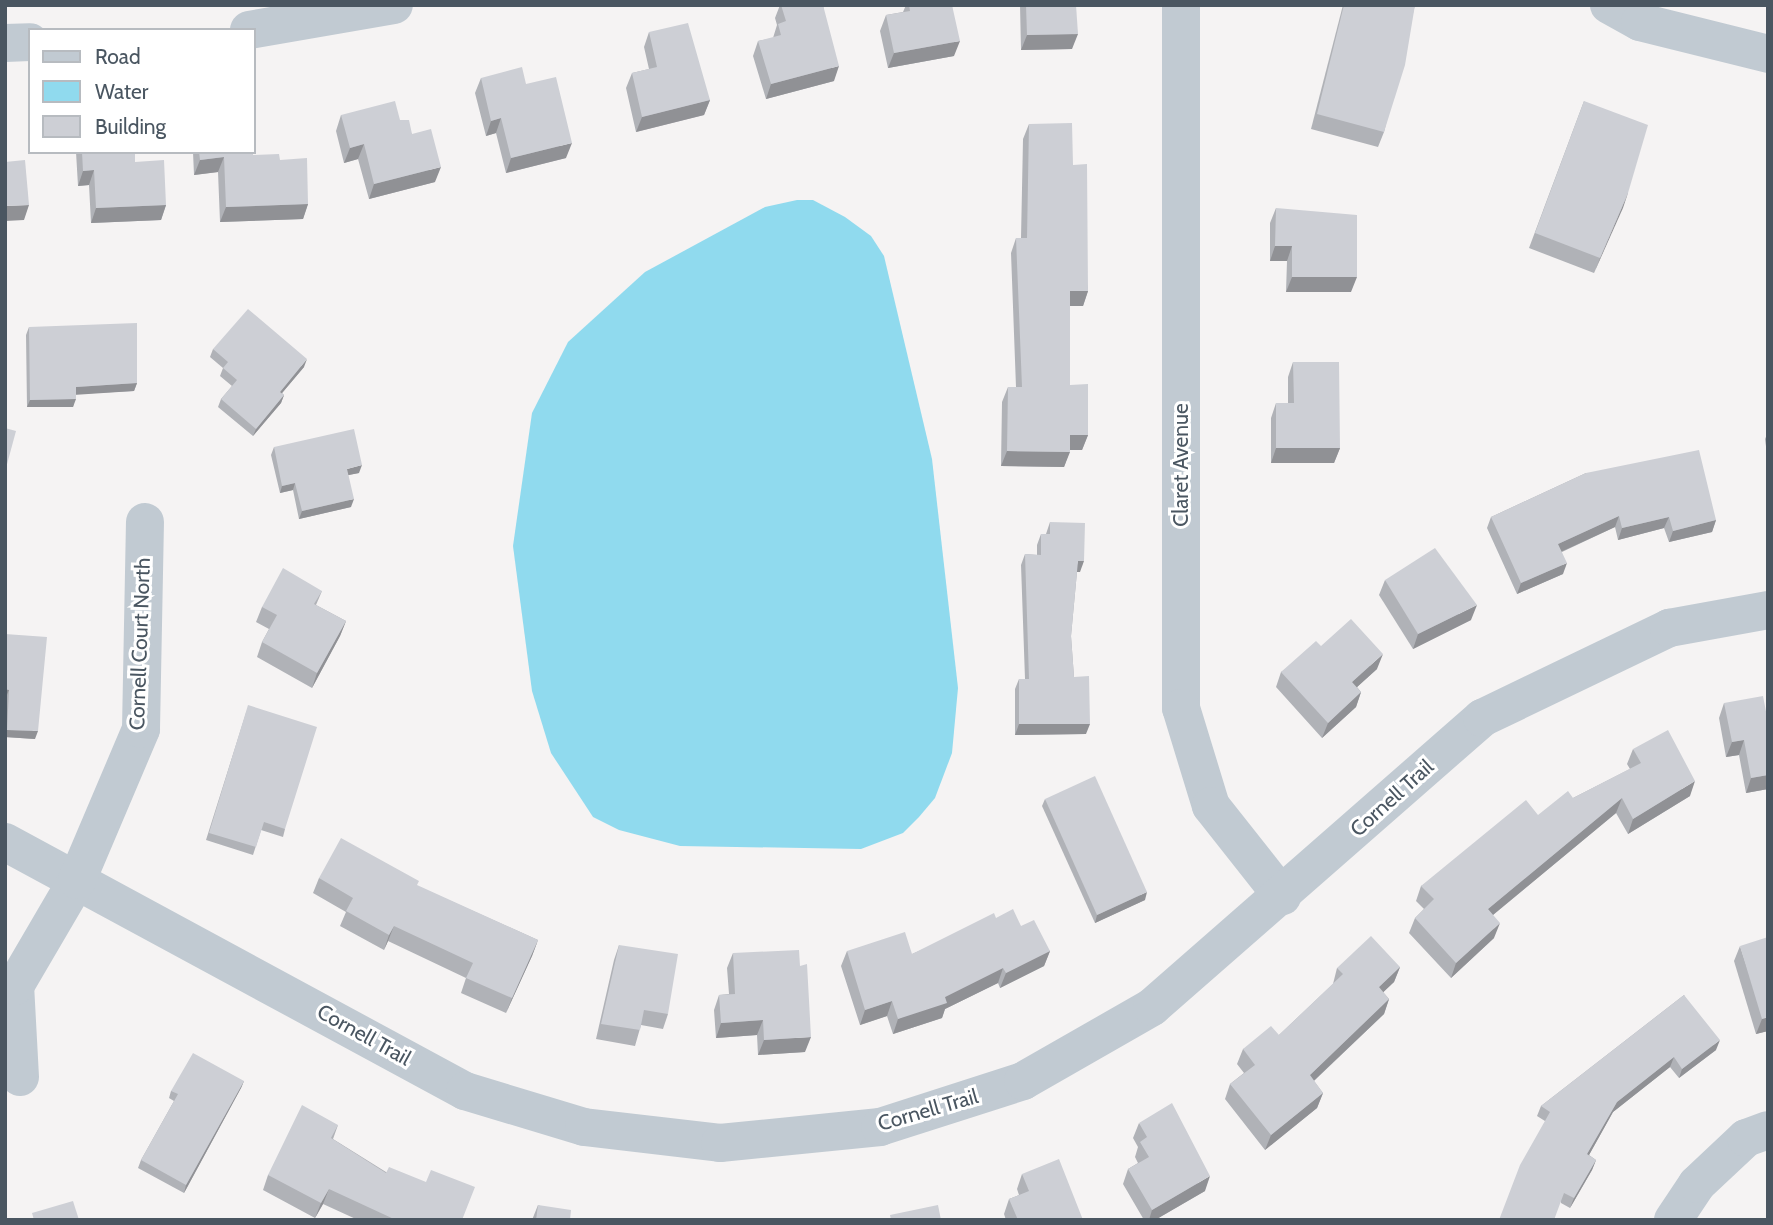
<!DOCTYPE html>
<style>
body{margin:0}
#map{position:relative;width:1773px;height:1225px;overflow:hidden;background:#f5f3f3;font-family:Cabin,sans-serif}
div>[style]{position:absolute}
.water>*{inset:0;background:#90daee}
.minor>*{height:38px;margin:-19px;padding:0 19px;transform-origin:19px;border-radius:19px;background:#c1cad2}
.wall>*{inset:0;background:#b0b2b7}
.shaded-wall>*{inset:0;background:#909195}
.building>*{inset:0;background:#cdcfd5}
span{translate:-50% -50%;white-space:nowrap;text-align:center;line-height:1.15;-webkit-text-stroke:6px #fff;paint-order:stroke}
.street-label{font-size:21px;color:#4a5661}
.frame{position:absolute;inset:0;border:7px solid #4a5661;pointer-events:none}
.legend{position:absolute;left:28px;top:28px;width:228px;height:126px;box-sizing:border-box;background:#fff;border:2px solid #b7bbc0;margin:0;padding:9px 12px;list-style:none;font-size:21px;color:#4a5661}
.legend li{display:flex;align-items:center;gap:14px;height:35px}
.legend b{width:35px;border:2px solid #b7bbc0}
</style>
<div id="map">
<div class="water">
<i style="clip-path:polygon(797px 200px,813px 200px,845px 217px,871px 236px,884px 256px,932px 459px,958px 688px,952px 753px,935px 798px,919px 817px,903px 833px,861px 849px,680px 846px,619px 830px,593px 817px,551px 753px,532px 691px,513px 546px,532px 413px,568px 342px,645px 272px,765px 207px)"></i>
</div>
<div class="minor">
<i style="left:1181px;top:5px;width:703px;rotate:90deg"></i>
<i style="left:1181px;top:708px;width:102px;rotate:73deg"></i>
<i style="left:1211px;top:806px;width:115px;rotate:51.7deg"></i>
<i style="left:1609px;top:5px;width:35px;rotate:29deg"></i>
<i style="left:1640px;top:22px;width:132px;rotate:14deg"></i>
<i style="left:249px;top:30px;width:147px;rotate:-9.8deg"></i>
<i style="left:5px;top:43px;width:25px;rotate:-2deg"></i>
<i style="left:5px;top:842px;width:523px;rotate:28.43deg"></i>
<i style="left:465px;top:1091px;width:124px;rotate:16.8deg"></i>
<i style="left:584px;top:1127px;width:137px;rotate:6.7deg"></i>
<i style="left:720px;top:1143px;width:161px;rotate:-5.7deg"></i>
<i style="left:880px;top:1127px;width:150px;rotate:-17.8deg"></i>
<i style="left:1023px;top:1081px;width:149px;rotate:-29.8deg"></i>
<i style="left:1152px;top:1007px;width:439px;rotate:-41.2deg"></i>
<i style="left:1482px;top:718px;width:208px;rotate:-25.7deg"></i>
<i style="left:1669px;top:628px;width:101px;rotate:-10.3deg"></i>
<i style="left:20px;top:1077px;width:91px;rotate:-93.1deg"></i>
<i style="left:15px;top:986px;width:123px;rotate:-59.7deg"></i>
<i style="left:77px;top:880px;width:164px;rotate:-67deg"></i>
<i style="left:141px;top:729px;width:207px;rotate:-88.9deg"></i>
<i style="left:1673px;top:1220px;width:43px;rotate:-56.3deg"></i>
<i style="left:1697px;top:1184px;width:67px;rotate:-43.2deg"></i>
<i style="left:1746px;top:1138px;width:23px;rotate:-20deg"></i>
</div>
<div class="wall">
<i style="clip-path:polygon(780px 5px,823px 5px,834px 81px,766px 99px,753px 56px,758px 41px,773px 38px,777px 25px,775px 18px)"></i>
<i style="clip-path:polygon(906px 5px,952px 5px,954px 56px,888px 68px,880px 31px,886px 15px,903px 12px)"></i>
<i style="clip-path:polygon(1020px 5px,1082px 5px,1076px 6px,1072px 49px,1021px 50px)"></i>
<i style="clip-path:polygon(1343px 5px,1415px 5px,1384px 132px,1378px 147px,1311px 129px)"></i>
<i style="clip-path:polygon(649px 32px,710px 100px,704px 115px,636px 132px,626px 88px,632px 73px,649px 69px,644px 47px)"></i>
<i style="clip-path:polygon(481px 78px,526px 84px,566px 158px,506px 173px,496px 133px,486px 136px,475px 93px)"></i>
<i style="clip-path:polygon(1584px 101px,1628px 193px,1594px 273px,1529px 248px)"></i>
<i style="clip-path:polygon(341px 115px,400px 120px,412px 134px,435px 182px,369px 199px,358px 159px,344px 163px,336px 131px)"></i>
<i style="clip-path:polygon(1029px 124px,1073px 165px,1088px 291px,1083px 306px,1070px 306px,1070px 385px,1088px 435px,1082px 450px,1070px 450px,1064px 467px,1001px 466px,1002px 402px,1008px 387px,1016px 387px,1011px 253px,1016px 238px,1021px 238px,1023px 139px)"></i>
<i style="clip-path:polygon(76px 152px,135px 152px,135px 162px,166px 205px,161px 220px,91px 223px,89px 185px,78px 186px)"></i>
<i style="clip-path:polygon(193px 152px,253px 152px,253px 155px,280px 160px,308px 204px,303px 219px,220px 222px,218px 172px,194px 175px)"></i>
<i style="clip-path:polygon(1276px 208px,1351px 292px,1286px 292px,1287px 261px,1270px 261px,1270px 223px)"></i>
<i style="clip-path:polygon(29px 327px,137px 383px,134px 391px,76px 394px,73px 407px,27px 407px,26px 335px)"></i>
<i style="clip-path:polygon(213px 349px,304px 367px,282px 393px,284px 395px,281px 403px,253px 436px,218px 407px,221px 399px,232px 386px,220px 376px,223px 368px,210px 357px)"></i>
<i style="clip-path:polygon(1293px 362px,1340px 448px,1334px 463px,1271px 463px,1271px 418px,1276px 403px,1288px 403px,1288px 377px)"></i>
<i style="clip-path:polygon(1768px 432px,1768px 462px,1765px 439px)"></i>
<i style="clip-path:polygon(274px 447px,359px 473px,348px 475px,351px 507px,299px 519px,293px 490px,280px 493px,271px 455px)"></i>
<i style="clip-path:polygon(1586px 473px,1716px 520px,1712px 532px,1669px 542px,1664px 528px,1618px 540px,1615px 527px,1562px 552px,1563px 574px,1517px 594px,1487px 528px,1491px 517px)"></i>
<i style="clip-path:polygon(1050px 522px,1080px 572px,1077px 572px,1071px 636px,1074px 677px,1086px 734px,1015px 735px,1015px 689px,1019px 679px,1025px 679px,1021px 565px,1025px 554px,1037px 555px,1037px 545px,1041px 534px,1046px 534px)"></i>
<i style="clip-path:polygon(1385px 580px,1471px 620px,1413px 649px,1379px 595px)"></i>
<i style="clip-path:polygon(322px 591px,316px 605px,346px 621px,340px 636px,312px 688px,257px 657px,262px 642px,269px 629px,256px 622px,262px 607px)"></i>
<i style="clip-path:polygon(5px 634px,35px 739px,5px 737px,6px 697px)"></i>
<i style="clip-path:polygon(1321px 646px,1377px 669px,1357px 687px,1361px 692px,1356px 707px,1322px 738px,1276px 687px,1281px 672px)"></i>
<i style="clip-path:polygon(1724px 703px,1768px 722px,1768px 789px,1746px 793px,1739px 755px,1726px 757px,1719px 718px)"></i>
<i style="clip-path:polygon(246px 713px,285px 829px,283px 837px,261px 830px,253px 855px,206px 840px)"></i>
<i style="clip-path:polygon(1633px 749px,1690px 796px,1628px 834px,1616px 813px,1493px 915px,1494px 938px,1451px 978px,1409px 933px,1415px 918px,1424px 909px,1416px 901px,1421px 886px,1573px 798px,1630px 769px,1627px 764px)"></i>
<i style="clip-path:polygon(1045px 799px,1145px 900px,1095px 923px,1042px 806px)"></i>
<i style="clip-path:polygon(319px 878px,417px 886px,538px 940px,532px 956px,506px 1013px,461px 993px,466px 978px,388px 941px,384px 950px,340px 926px,346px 912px,313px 893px)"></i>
<i style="clip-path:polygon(996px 918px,1021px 926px,1050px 951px,1044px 966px,1000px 988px,998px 983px,945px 1009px,942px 1018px,893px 1034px,887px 1016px,860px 1025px,841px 966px,847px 951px,912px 954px)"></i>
<i style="clip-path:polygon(619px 945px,668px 1014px,663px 1029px,641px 1025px,635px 1046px,596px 1039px,614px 960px)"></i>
<i style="clip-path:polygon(1740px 946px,1768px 1031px,1756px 1034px,1734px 961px)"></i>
<i style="clip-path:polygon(733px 953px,805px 1052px,758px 1055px,757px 1035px,716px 1038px,714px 1010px,719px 995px,729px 994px,727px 968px)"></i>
<i style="clip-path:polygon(1400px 967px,1394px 982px,1383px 992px,1389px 999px,1384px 1014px,1314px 1081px,1323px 1093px,1317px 1108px,1265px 1150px,1225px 1099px,1230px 1084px,1244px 1073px,1237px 1064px,1243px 1049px,1279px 1035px,1333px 984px,1337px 968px)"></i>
<i style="clip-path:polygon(1684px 995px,1716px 1050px,1679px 1078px,1670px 1067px,1613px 1112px,1589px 1155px,1596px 1160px,1592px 1170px,1570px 1208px,1561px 1203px,1545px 1121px,1537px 1116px,1541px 1106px)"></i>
<i style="clip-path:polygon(244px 1081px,241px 1088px,184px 1193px,138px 1168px,141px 1160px,174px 1101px,169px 1098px,171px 1091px)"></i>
<i style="clip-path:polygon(1139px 1123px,1205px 1191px,1155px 1220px,1144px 1220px,1123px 1184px,1128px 1169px,1138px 1163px,1135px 1157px,1138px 1147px,1133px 1138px)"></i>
<i style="clip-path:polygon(338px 1125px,333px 1139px,463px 1220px,358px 1220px,323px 1204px,315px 1218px,263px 1190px,268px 1175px)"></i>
<i style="clip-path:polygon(1022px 1174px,1083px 1220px,1006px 1220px,1004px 1214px,1009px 1199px,1019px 1195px,1017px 1189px)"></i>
<i style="clip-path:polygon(538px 1205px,570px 1220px,532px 1220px)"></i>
</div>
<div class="shaded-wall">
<i style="clip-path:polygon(1078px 34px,1072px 49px,1021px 50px,1027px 35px)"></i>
<i style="clip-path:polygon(960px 41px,954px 56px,888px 68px,894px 53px)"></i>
<i style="clip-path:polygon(839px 66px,834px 81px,766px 99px,771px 84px)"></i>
<i style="clip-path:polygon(710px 100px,704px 115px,636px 132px,642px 117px)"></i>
<i style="clip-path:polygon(501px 118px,496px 133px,486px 136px,491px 121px)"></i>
<i style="clip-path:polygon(572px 143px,566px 158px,506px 173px,511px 158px)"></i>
<i style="clip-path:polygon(364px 144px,358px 159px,344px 163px,350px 148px)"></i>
<i style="clip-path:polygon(224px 157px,218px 172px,194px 175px,200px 160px)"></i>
<i style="clip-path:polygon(441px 167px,435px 182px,369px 199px,374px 184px)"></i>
<i style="clip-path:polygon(94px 170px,89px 185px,78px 186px,83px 171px)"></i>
<i style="clip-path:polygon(1628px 193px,1623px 208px,1594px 273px,1600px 258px)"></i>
<i style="clip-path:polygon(308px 204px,303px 219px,220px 222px,226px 207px)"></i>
<i style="clip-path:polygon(29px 205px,24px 220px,5px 221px,5px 206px)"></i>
<i style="clip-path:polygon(166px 205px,161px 220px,91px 223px,96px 208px)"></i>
<i style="clip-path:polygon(1275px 246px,1292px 246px,1287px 261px,1270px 261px)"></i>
<i style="clip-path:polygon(1292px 277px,1357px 277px,1351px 292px,1286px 292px)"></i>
<i style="clip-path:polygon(1070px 291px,1088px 291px,1083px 306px,1064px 306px)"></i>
<i style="clip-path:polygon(307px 359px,304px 367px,277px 399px,280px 392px)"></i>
<i style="clip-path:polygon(137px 383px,134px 391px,73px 395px,76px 387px)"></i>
<i style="clip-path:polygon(284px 395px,281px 403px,253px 436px,256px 429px)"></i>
<i style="clip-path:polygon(76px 399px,73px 407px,27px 407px,30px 400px)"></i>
<i style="clip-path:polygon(1070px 435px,1088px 435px,1082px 450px,1064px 450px)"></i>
<i style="clip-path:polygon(1276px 448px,1340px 448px,1334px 463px,1271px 463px)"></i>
<i style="clip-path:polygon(1007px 451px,1070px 452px,1064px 467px,1001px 466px)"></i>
<i style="clip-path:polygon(362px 465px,359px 473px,344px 476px,347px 469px)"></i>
<i style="clip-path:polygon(295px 483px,293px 490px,280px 493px,282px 486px)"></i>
<i style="clip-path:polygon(354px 499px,351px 507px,299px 519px,302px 511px)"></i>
<i style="clip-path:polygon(1619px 516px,1615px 527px,1554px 555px,1558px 544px)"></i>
<i style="clip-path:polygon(1669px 517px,1664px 528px,1618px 540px,1622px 528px)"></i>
<i style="clip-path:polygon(1716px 520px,1712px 532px,1669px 542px,1673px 531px)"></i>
<i style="clip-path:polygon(1078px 561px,1084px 561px,1080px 572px,1075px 572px)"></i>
<i style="clip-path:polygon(1567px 563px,1563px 574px,1517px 594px,1521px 583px)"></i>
<i style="clip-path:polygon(1477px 605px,1471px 620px,1413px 649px,1418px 634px)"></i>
<i style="clip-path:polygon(346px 621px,340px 636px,312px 688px,317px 673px)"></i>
<i style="clip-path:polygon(1383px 654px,1377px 669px,1346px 697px,1352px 682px)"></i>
<i style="clip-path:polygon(5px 689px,9px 690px,6px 697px,5px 697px)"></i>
<i style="clip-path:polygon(1361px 692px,1356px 707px,1322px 738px,1328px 723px)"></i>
<i style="clip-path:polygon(1019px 724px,1090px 724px,1086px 734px,1015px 735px)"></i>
<i style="clip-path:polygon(7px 730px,38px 731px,35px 739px,5px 737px)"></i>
<i style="clip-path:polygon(1744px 740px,1739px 755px,1726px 757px,1732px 742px)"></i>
<i style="clip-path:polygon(1768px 775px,1768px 789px,1746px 793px,1751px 778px)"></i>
<i style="clip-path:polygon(1695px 781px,1690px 796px,1628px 834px,1633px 819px)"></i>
<i style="clip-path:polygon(1622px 798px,1616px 813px,1482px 924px,1488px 909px)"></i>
<i style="clip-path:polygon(1147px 892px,1145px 900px,1095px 923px,1097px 915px)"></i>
<i style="clip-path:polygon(1500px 923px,1494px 938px,1451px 978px,1456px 963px)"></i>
<i style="clip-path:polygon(394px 926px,388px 941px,384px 950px,389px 935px)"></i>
<i style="clip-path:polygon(538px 940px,532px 956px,506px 1013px,512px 998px)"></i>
<i style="clip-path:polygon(1050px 951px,1044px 966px,1000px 988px,1006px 973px)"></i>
<i style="clip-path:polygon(1400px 967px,1394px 982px,1373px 1002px,1379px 987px)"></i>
<i style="clip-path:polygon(1003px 968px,998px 983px,945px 1009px,942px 1018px,893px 1034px,898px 1019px,945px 997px)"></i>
<i style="clip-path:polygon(1389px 999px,1384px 1014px,1304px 1090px,1310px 1075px)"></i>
<i style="clip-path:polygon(892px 1001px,887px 1016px,860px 1025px,865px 1010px)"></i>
<i style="clip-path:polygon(1768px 1017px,1768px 1031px,1756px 1034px,1762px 1019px)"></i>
<i style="clip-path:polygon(763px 1020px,757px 1035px,716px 1038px,721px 1023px)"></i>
<i style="clip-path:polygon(811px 1037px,805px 1052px,758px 1055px,764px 1040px)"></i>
<i style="clip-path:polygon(1720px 1040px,1716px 1050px,1679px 1078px,1682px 1069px)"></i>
<i style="clip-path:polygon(1674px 1057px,1670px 1067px,1613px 1112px,1584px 1164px,1587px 1154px,1617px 1102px)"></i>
<i style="clip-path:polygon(244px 1081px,241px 1088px,184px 1193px,186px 1185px)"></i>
<i style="clip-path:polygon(1323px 1093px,1317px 1108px,1265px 1150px,1271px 1135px)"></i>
<i style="clip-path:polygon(1596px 1160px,1592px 1170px,1570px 1208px,1574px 1198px)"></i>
<i style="clip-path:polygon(1210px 1176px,1205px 1191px,1155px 1220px,1149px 1220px,1152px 1210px)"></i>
<i style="clip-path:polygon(329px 1189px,323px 1204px,315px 1218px,321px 1203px)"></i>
</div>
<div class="building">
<i style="clip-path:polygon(781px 5px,823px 5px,839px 66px,771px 84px,758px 41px,781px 35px,778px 24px,786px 21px)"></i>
<i style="clip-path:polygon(909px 5px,952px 5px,960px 41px,894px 53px,886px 15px,910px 11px)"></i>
<i style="clip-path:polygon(1026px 5px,1076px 5px,1078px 34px,1027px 35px)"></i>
<i style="clip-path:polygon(1344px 5px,1415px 5px,1405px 65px,1384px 132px,1317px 114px)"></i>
<i style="clip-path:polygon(688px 23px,710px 100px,642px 117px,632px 73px,657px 67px,649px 32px)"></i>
<i style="clip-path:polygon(522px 67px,526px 84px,556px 77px,572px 143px,511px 158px,501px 118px,491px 121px,481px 78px)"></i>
<i style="clip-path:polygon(395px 101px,400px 120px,409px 120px,412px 134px,431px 129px,441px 167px,374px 184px,364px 144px,350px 148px,341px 115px)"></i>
<i style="clip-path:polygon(1584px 101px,1648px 125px,1628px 193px,1600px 258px,1535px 233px)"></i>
<i style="clip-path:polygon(1072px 123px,1073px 165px,1087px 164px,1088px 291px,1070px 291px,1070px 385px,1088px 384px,1088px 435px,1070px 435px,1070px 452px,1007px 451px,1008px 387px,1022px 387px,1016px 238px,1027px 238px,1029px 124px)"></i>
<i style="clip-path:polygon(82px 152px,135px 152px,135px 162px,164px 160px,166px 205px,96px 208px,94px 170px,83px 171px)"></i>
<i style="clip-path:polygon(199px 152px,253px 152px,253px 155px,279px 154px,280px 160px,307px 158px,308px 204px,226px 207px,224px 157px,200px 160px)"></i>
<i style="clip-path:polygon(25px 160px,29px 205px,5px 206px,5px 162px)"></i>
<i style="clip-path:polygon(1276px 208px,1357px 215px,1357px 277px,1292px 277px,1292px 246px,1275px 246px)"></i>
<i style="clip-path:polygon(248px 309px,307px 359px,280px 392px,284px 395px,256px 429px,221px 399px,237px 380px,223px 368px,228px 362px,213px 349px)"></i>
<i style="clip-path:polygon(137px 323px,137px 383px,76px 387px,76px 399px,30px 400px,29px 327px)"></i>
<i style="clip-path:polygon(1293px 362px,1339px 362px,1340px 448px,1276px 448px,1276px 403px,1294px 403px)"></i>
<i style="clip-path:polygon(5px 428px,16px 431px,6px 468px,5px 468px)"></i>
<i style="clip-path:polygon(354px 429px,362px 465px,347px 469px,354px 499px,302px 511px,295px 483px,282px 486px,274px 447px)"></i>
<i style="clip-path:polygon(1699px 450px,1716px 520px,1673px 531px,1669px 517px,1622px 528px,1619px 516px,1558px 544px,1567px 563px,1521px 583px,1491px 517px,1586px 473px)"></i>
<i style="clip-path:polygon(1050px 522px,1085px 523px,1084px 561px,1078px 561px,1071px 636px,1074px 677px,1089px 676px,1090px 724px,1019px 724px,1019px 679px,1029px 679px,1025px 554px,1041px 555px,1041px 534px,1050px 534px)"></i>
<i style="clip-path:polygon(1435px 548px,1477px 605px,1418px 634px,1385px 580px)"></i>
<i style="clip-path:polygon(283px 568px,322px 591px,314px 604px,346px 621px,317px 673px,262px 642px,277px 615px,262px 607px)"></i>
<i style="clip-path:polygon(1351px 619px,1383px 654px,1352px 682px,1361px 692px,1328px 723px,1281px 672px,1316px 641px,1321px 646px)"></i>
<i style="clip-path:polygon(5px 634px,47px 637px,38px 731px,7px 730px,9px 690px,5px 689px)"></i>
<i style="clip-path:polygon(1763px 696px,1768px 722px,1768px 775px,1751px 778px,1744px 740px,1732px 742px,1724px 703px)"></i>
<i style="clip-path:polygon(248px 705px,317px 727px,285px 829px,264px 822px,256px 847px,209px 833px)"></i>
<i style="clip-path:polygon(1668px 730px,1695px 781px,1633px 819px,1622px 798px,1488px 909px,1500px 923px,1456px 963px,1415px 918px,1434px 899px,1421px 886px,1526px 800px,1538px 815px,1568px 791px,1573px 798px,1641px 763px,1633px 749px)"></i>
<i style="clip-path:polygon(1095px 776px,1147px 892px,1097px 915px,1045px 799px)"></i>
<i style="clip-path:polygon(341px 838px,419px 881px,417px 885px,538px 940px,512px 998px,466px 978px,473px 963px,394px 926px,389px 935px,346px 911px,353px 898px,319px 878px)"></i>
<i style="clip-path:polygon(1013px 909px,1021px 926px,1034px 920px,1050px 951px,1006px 973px,1003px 968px,945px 997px,947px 1003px,898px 1019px,892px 1001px,865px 1010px,847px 951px,905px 932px,912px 954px,994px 913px,996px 918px)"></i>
<i style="clip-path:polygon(1371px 936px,1400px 967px,1379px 987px,1389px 999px,1310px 1075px,1323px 1093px,1271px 1135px,1230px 1084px,1255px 1065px,1243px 1049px,1271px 1026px,1279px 1035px,1343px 974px,1337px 968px)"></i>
<i style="clip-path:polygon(1768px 937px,1768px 1017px,1762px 1019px,1740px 946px)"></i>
<i style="clip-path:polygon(619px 945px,678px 954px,668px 1014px,644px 1010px,640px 1030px,601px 1024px)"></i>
<i style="clip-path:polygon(799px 950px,800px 966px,807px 964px,811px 1037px,764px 1040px,763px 1020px,721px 1023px,719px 995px,735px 994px,733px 953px)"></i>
<i style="clip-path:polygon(1684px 995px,1720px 1040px,1682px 1069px,1674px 1057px,1617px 1102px,1587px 1154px,1596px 1160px,1574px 1198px,1564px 1193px,1554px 1220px,1499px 1220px,1520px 1165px,1550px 1112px,1541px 1106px)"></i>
<i style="clip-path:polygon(193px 1053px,244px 1081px,186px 1185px,141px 1160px,178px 1094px,171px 1091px)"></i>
<i style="clip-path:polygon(1172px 1103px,1210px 1176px,1152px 1210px,1128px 1169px,1149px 1157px,1140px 1142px,1147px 1137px,1139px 1123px)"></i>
<i style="clip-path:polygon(302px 1105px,338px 1125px,331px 1138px,386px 1173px,389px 1167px,426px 1182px,431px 1170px,475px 1187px,462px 1220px,396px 1220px,329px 1189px,321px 1203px,268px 1175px)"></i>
<i style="clip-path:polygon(1059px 1159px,1083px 1220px,1018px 1220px,1009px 1199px,1029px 1191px,1022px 1174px)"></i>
<i style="clip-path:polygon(73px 1201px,79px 1220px,34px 1220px,32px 1213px)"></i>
<i style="clip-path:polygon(538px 1205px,571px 1210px,570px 1220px,536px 1220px)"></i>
<i style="clip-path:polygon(938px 1205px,941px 1220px,891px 1220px,890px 1215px)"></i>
</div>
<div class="street-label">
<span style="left:1181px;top:465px;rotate:-90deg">Claret Avenue</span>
<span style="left:140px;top:644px;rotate:-88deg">Cornell Court North</span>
<span style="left:1392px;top:798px;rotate:-42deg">Cornell Trail</span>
<span style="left:364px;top:1035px;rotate:29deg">Cornell Trail</span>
<span style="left:928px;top:1110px;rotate:-16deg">Cornell Trail</span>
</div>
<div class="frame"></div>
<ul class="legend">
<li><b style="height:9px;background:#c1cad2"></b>Road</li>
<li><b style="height:19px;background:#90daee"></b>Water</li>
<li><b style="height:19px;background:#cdcfd5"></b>Building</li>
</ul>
</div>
